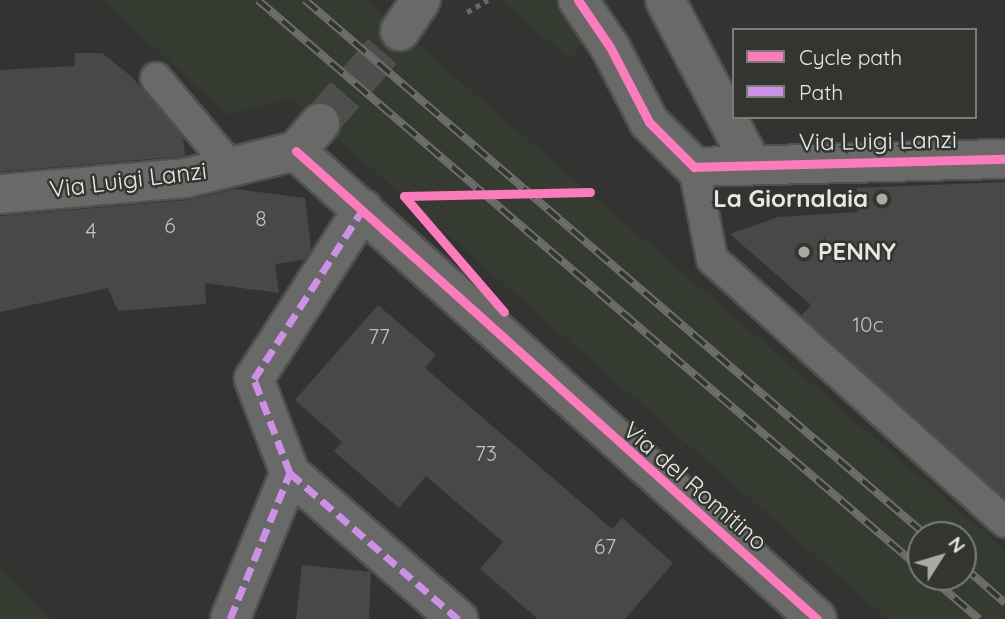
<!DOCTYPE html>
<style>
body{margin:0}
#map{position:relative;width:1005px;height:619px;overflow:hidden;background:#333431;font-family:Quicksand,sans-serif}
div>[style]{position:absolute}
.built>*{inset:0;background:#363b31}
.building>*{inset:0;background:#484846}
.street-tunnel>*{height:38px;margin-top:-19px;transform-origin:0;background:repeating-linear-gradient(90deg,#4e4f4c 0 38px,transparent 0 57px)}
.path>*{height:4.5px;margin-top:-2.25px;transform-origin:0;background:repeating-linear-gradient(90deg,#696a67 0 5px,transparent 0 10px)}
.roads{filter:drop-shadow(2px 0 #50514f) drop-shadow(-2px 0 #50514f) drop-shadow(0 2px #50514f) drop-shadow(0 -2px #50514f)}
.lane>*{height:30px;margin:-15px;padding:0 15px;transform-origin:15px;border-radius:15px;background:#696967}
.street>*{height:38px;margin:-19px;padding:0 19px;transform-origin:19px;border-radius:19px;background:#696967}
.rail>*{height:8px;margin-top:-4px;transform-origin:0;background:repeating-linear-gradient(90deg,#333530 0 16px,#6e6f6c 0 32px);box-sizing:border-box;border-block:2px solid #6e6f6c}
.quiet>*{height:7px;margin-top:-3.5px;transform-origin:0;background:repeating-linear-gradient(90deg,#ce8fe9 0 14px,transparent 0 21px)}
.cycleway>*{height:9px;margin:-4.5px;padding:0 4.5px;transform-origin:4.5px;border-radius:4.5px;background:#fd7abc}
.dots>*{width:19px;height:19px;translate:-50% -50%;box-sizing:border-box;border:4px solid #333530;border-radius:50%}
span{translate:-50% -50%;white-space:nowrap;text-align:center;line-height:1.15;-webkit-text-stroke:5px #333530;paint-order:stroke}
.number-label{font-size:21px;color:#bfc1be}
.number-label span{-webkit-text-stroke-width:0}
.street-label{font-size:24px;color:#e7e9e6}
.poi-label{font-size:24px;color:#e7e9e6;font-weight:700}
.right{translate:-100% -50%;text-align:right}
.left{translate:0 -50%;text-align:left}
.legend{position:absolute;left:732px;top:28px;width:245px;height:91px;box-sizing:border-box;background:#333530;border:2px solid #7b7d79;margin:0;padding:9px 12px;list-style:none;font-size:21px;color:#e7e9e6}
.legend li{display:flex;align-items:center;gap:14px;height:35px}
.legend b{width:35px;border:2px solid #7b7d79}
.north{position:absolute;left:907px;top:521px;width:70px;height:70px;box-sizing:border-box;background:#333530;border:2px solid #7b7d79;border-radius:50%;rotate:53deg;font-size:19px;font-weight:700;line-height:28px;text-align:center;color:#e7e9e6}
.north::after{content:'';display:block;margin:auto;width:24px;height:32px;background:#a8aaa7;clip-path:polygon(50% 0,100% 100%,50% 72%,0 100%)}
</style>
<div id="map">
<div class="built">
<i style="clip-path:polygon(evenodd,104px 0,365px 0,1005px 550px,1005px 619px,888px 619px,291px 98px,226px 114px,104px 0,921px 535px,963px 535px,963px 577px,921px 577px,921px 535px)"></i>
<i style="clip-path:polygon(500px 0,598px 0,610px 10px,570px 59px)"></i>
<i style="clip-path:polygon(0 567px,50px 619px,0 619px)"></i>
</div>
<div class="building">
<i style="clip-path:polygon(74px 53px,102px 53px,132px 77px,183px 137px,185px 156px,0 172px,0 70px,75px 66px)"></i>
<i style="clip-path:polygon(1005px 182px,1005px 498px,801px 316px,811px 305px,730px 234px,778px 217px,858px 212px,857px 188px)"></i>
<i style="clip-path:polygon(234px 189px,305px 198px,311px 249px,304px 260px,275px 264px,279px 293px,205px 283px,206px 304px,118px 311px,108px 288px,0 312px,0 216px,188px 200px)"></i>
<i style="clip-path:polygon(378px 305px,436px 355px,425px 368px,612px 529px,622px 518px,673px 563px,625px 619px,538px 619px,480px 569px,503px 542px,426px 476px,399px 508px,334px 451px,342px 442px,295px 400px)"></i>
<i style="clip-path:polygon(302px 565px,371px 572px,369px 619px,296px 619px)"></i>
</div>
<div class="street-tunnel">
<i style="left:320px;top:123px;width:122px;rotate:-49deg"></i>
</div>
<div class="path">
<i style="left:467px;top:12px;width:24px;rotate:-30deg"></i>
</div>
<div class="roads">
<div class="lane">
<i style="left:156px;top:78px;width:115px;rotate:49.9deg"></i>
<i style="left:694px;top:167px;width:94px;rotate:78.9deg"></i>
<i style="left:712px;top:259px;width:394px;rotate:41.9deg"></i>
</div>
<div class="street">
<i style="left:578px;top:0;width:57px;rotate:55.8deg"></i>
<i style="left:610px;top:47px;width:85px;rotate:62.5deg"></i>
<i style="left:649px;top:122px;width:64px;rotate:45deg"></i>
<i style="left:694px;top:167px;width:311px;rotate:-1.5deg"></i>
<i style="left:665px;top:0;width:184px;rotate:62.2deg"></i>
<i style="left:400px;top:31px;width:37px;rotate:-56deg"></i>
<i style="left:296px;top:151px;width:700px;rotate:41.93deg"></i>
<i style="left:0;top:194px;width:187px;rotate:-4.9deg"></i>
<i style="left:186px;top:178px;width:113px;rotate:-13.8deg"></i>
<i style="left:296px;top:151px;width:37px;rotate:-49deg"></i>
<i style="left:290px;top:473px;width:223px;rotate:41deg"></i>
<i style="left:230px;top:619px;width:158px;rotate:-67.7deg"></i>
<i style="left:290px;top:473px;width:101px;rotate:-111deg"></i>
<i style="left:254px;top:379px;width:202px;rotate:-57.3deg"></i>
</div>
</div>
<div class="rail">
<i style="left:258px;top:0;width:874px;rotate:40.64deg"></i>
<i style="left:305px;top:0;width:820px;rotate:40.75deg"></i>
<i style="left:963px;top:566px;width:56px;rotate:41.4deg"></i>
<i style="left:930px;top:577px;width:65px;rotate:40.6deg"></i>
</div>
<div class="quiet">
<i style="left:290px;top:473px;width:223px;rotate:41deg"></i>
<i style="left:230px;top:619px;width:158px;rotate:-67.7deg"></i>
<i style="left:290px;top:473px;width:101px;rotate:-111deg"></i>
<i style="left:254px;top:379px;width:202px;rotate:-57.3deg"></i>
</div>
<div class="cycleway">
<i style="left:578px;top:0;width:57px;rotate:55.8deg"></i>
<i style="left:610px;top:47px;width:85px;rotate:62.5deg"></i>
<i style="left:649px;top:122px;width:64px;rotate:45deg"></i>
<i style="left:694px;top:167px;width:311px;rotate:-1.5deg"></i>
<i style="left:296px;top:151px;width:700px;rotate:41.93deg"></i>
<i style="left:404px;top:196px;width:186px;rotate:-1.2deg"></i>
<i style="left:404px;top:196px;width:153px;rotate:49.2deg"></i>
</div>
<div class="dots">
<i style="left:882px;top:199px;background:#a8aaa7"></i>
<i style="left:804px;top:252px;background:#a8aaa7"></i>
</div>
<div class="number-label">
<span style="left:261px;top:218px">8</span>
<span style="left:170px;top:225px">6</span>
<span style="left:91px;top:230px">4</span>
<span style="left:868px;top:324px">10c</span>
<span style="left:379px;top:336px">77</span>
<span style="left:486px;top:453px">73</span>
<span style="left:605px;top:546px">67</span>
</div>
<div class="street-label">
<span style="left:878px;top:141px;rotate:-1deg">Via Luigi Lanzi</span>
<span style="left:128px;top:180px;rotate:-7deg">Via Luigi Lanzi</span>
<span style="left:695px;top:486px;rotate:41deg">Via del Romitino</span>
</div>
<div class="poi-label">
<span class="right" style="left:868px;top:199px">La Giornalaia</span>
<span class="left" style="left:818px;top:252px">PENNY</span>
</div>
<ul class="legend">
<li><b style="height:9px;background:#fd7abc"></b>Cycle path</li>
<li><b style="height:9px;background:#ce8fe9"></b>Path</li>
</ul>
<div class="north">N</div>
</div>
